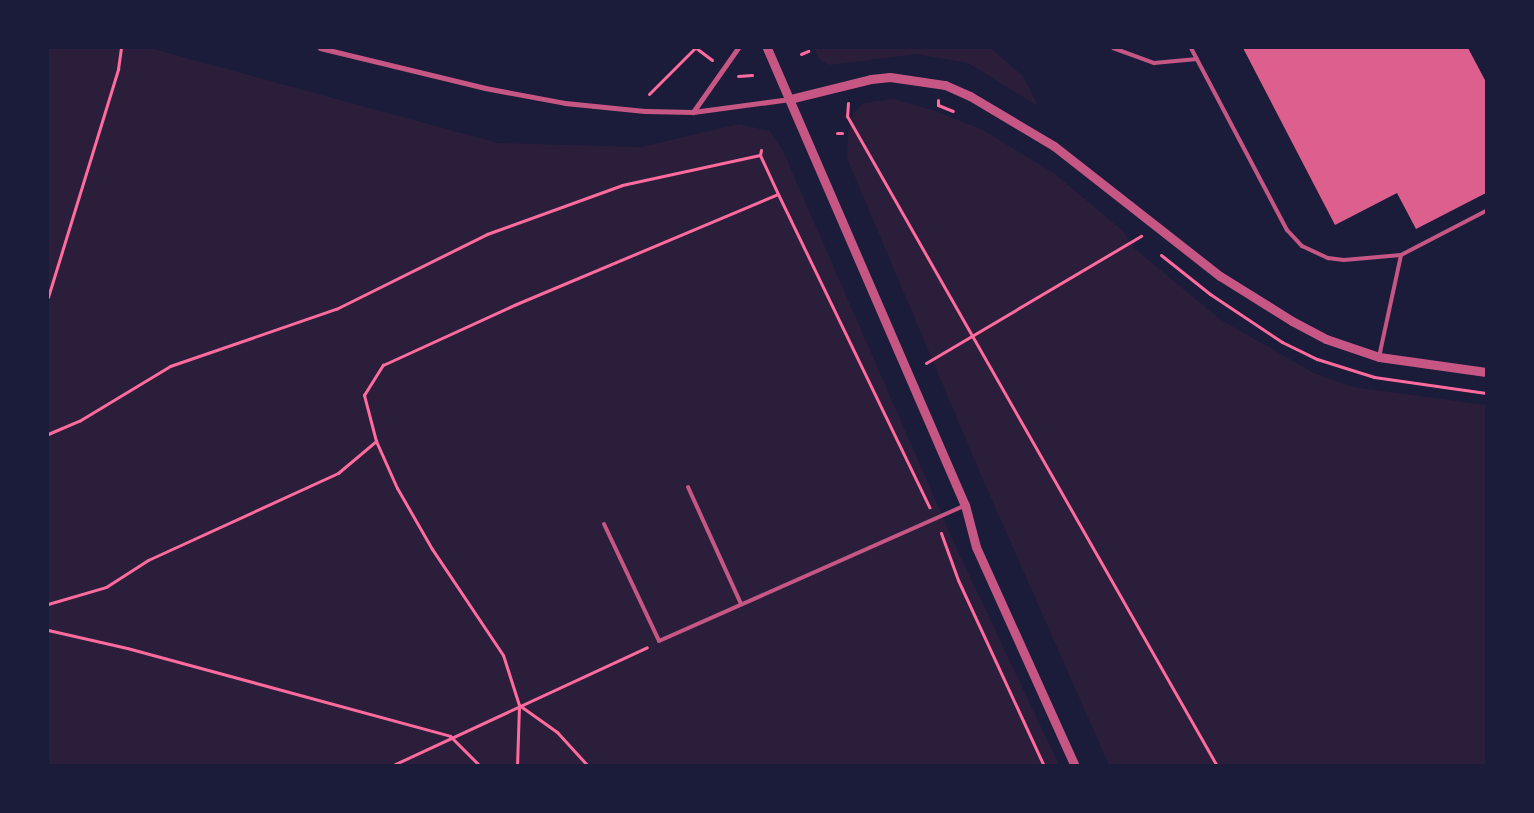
<!DOCTYPE html>
<style>
body{margin:0}
#map{position:relative;width:1534px;height:813px;overflow:hidden;background:#1b1b3a;font-family:Karla,sans-serif}
div>[style]{position:absolute}
.green>*{inset:0;background:#2a1e3b}
.building>*{inset:0;background:#dd5f8e}
.path>*{height:3px;margin:-1.5px;padding:0 1.5px;transform-origin:1.5px;border-radius:1.5px;background:#ff6b9d}
.service>*{height:4px;margin:-2px;padding:0 2px;transform-origin:2px;border-radius:2px;background:#c65784}
.minor>*{height:5px;margin:-2.5px;padding:0 2.5px;transform-origin:2.5px;border-radius:2.5px;background:#c65784}
.tertiary>*{height:9px;margin:-4.5px;padding:0 4.5px;transform-origin:4.5px;border-radius:4.5px;background:#c65784}
span{translate:-50% -50%;white-space:nowrap;text-align:center;line-height:1.15;-webkit-text-stroke:4.5px #1b1b3a;paint-order:stroke}
.frame{position:absolute;inset:0;border:49px solid #1b1b3a;pointer-events:none}
</style>
<div id="map">
<div class="green">
<i style="clip-path:polygon(48px 48px,150px 48px,498px 143px,641px 147px,739px 124px,770px 131px,783px 151px,955px 545px,1059px 765px,48px 765px)"></i>
<i style="clip-path:polygon(814px 48px,991px 48px,1023px 76px,1038px 106px,968px 63px,917px 54px,829px 65px,820px 60px)"></i>
<i style="clip-path:polygon(893px 99px,936px 111px,983px 130px,1055px 174px,1123px 231px,1134px 248px,1221px 320px,1314px 373px,1353px 387px,1486px 405px,1486px 765px,1109px 765px,981px 475px,847px 158px,848px 132px,853px 114px,864px 103px)"></i>
</div>
<div class="building">
<i style="clip-path:polygon(1243px 48px,1468px 48px,1486px 82px,1486px 193px,1416px 229px,1397px 193px,1335px 225px)"></i>
</div>
<div class="path">
<i style="left:696px;top:48px;width:20px;rotate:37deg"></i>
<i style="left:801px;top:54px;width:8px;rotate:-23deg"></i>
<i style="left:738px;top:76px;width:14px;rotate:-4deg"></i>
<i style="left:649px;top:94px;width:65px;rotate:-45deg"></i>
<i style="left:938px;top:100px;width:5px;rotate:90deg"></i>
<i style="left:938px;top:105px;width:16px;rotate:22deg"></i>
<i style="left:848px;top:103px;width:13px;rotate:94deg"></i>
<i style="left:847px;top:116px;width:748px;rotate:60.35deg"></i>
<i style="left:837px;top:133px;width:5px"></i>
<i style="left:761px;top:150px;width:5px;rotate:101deg"></i>
<i style="left:760px;top:155px;width:43px;rotate:65.2deg"></i>
<i style="left:778px;top:194px;width:348px;rotate:64.2deg"></i>
<i style="left:1161px;top:255px;width:63px;rotate:38.5deg"></i>
<i style="left:1210px;top:294px;width:87px;rotate:33.7deg"></i>
<i style="left:1282px;top:342px;width:39px;rotate:26deg"></i>
<i style="left:1317px;top:359px;width:60px;rotate:17.5deg"></i>
<i style="left:1374px;top:377px;width:113px;rotate:8.1deg"></i>
<i style="left:48px;top:297px;width:239px;rotate:-72.9deg"></i>
<i style="left:118px;top:69px;width:21px;rotate:-82deg"></i>
<i style="left:926px;top:363px;width:250px;rotate:-30.6deg"></i>
<i style="left:48px;top:434px;width:34px;rotate:-23deg"></i>
<i style="left:79px;top:421px;width:106px;rotate:-31.1deg"></i>
<i style="left:170px;top:366px;width:176px;rotate:-19deg"></i>
<i style="left:336px;top:309px;width:169px;rotate:-26.4deg"></i>
<i style="left:487px;top:234px;width:144px;rotate:-19.9deg"></i>
<i style="left:622px;top:185px;width:141px;rotate:-12.3deg"></i>
<i style="left:941px;top:533px;width:50px;rotate:70.1deg"></i>
<i style="left:958px;top:580px;width:205px;rotate:65.2deg"></i>
<i style="left:48px;top:604px;width:60px;rotate:-16.3deg"></i>
<i style="left:106px;top:587px;width:50px;rotate:-32.7deg"></i>
<i style="left:148px;top:560px;width:209px;rotate:-24.6deg"></i>
<i style="left:338px;top:473px;width:50px;rotate:-40.1deg"></i>
<i style="left:48px;top:630px;width:81px;rotate:12.8deg"></i>
<i style="left:127px;top:648px;width:335px;rotate:15.2deg"></i>
<i style="left:450px;top:736px;width:42px;rotate:45deg"></i>
<i style="left:519px;top:705px;width:47px;rotate:35.4deg"></i>
<i style="left:557px;top:732px;width:46px;rotate:47.6deg"></i>
<i style="left:391px;top:766px;width:282px;rotate:-24.9deg"></i>
<i style="left:517px;top:766px;width:61px;rotate:-88.1deg"></i>
<i style="left:519px;top:705px;width:52px;rotate:-107.7deg"></i>
<i style="left:503px;top:655px;width:128px;rotate:-123.8deg"></i>
<i style="left:432px;top:549px;width:70px;rotate:-119.8deg"></i>
<i style="left:397px;top:488px;width:51px;rotate:-114.1deg"></i>
<i style="left:376px;top:441px;width:48px;rotate:-104.6deg"></i>
<i style="left:364px;top:395px;width:36px;rotate:-58deg"></i>
<i style="left:383px;top:365px;width:144px;rotate:-24.6deg"></i>
<i style="left:514px;top:305px;width:286px;rotate:-22.8deg"></i>
</div>
<div class="service">
<i style="left:1113px;top:48px;width:44px;rotate:20.1deg"></i>
<i style="left:1154px;top:63px;width:43px;rotate:-5.3deg"></i>
<i style="left:1191px;top:48px;width:206px;rotate:62.2deg"></i>
<i style="left:1287px;top:230px;width:22px;rotate:47deg"></i>
<i style="left:1302px;top:246px;width:29px;rotate:25deg"></i>
<i style="left:1328px;top:258px;width:16px;rotate:7deg"></i>
<i style="left:1344px;top:260px;width:57px;rotate:-5deg"></i>
<i style="left:1401px;top:255px;width:96px;rotate:-27.4deg"></i>
<i style="left:1379px;top:357px;width:104px;rotate:-77.8deg"></i>
<i style="left:688px;top:487px;width:128px;rotate:65.6deg"></i>
<i style="left:604px;top:524px;width:129px;rotate:64.8deg"></i>
<i style="left:659px;top:641px;width:334px;rotate:-23.9deg"></i>
</div>
<div class="minor">
<i style="left:320px;top:48px;width:170px;rotate:13.6deg"></i>
<i style="left:485px;top:88px;width:81px;rotate:10.6deg"></i>
<i style="left:565px;top:103px;width:80px;rotate:5.7deg"></i>
<i style="left:645px;top:111px;width:48px;rotate:1.2deg"></i>
<i style="left:693px;top:112px;width:98px;rotate:-7.6deg"></i>
<i style="left:693px;top:112px;width:78px;rotate:-54.9deg"></i>
</div>
<div class="tertiary">
<i style="left:767px;top:48px;width:498px;rotate:66.6deg"></i>
<i style="left:965px;top:505px;width:43px;rotate:75.3deg"></i>
<i style="left:976px;top:547px;width:240px;rotate:65.7deg"></i>
<i style="left:790px;top:99px;width:83px;rotate:-13.9deg"></i>
<i style="left:871px;top:79px;width:19px;rotate:-6deg"></i>
<i style="left:890px;top:77px;width:56px;rotate:8.3deg"></i>
<i style="left:945px;top:85px;width:27px;rotate:24deg"></i>
<i style="left:970px;top:96px;width:98px;rotate:30.8deg"></i>
<i style="left:1054px;top:146px;width:211px;rotate:38.1deg"></i>
<i style="left:1220px;top:276px;width:85px;rotate:32deg"></i>
<i style="left:1292px;top:321px;width:38px;rotate:28deg"></i>
<i style="left:1326px;top:339px;width:56px;rotate:18.8deg"></i>
<i style="left:1379px;top:357px;width:108px;rotate:8deg"></i>
</div>
<div class="frame"></div>
</div>
